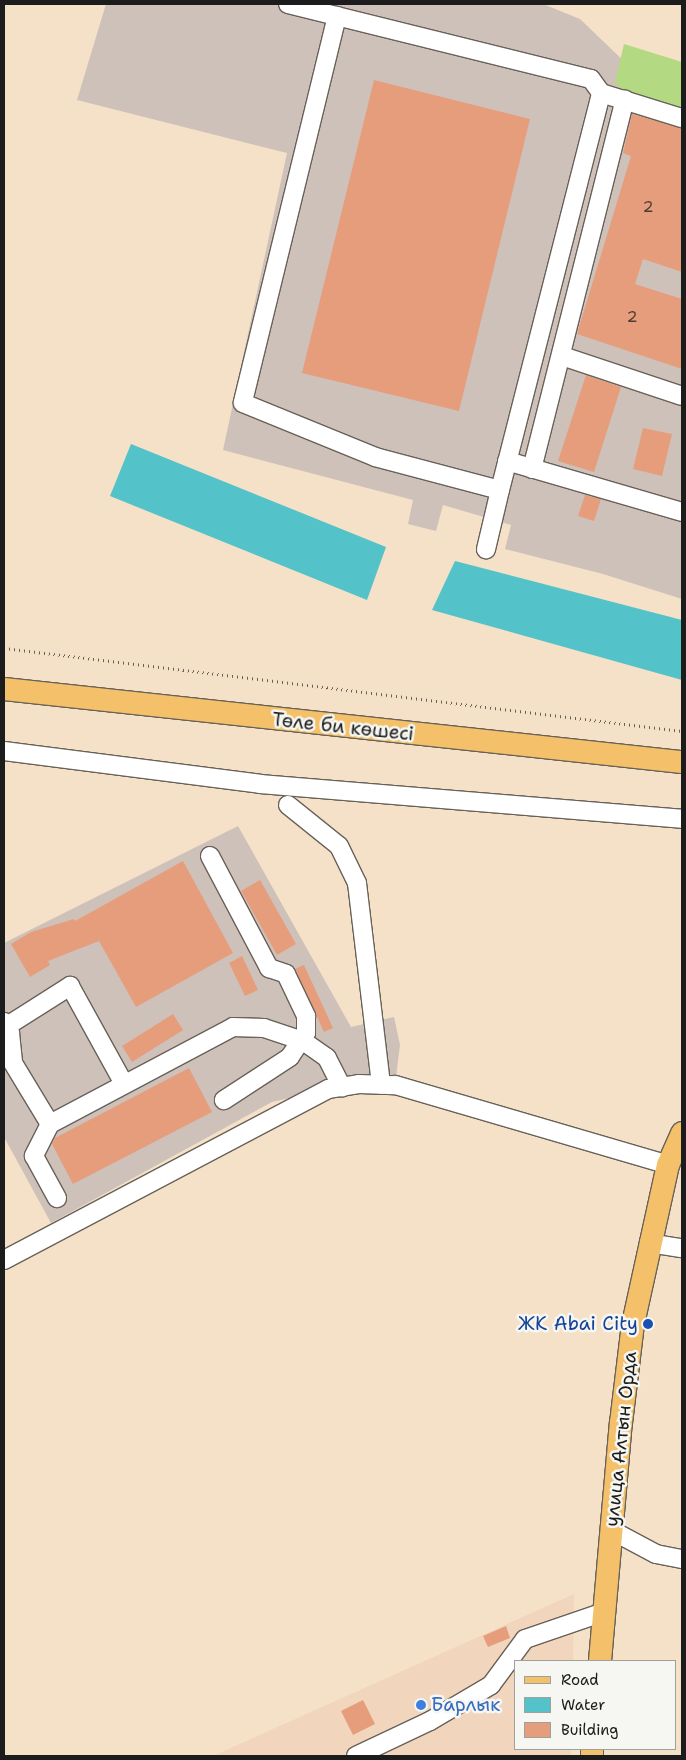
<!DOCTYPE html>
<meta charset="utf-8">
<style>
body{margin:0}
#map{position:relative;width:686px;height:1760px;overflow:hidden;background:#f4e1c7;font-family:"Shantell Sans",sans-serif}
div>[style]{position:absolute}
.built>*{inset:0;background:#f1d5bd}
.industrial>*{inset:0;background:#cec1ba}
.green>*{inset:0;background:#b3d982}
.water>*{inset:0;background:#54c2c9}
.building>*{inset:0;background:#e69d7c}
.path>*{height:2.5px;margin-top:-1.25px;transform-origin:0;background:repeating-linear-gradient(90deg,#686158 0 1px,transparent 0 5px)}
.roads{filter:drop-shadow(1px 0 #686158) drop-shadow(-1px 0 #686158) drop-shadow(0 1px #686158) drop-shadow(0 -1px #686158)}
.minor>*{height:18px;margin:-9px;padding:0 9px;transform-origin:9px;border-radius:9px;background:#fff}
.major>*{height:22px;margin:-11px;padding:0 11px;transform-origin:11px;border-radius:11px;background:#f4c16a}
.dots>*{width:14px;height:14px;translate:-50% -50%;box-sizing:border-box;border:2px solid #f6f6f2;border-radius:50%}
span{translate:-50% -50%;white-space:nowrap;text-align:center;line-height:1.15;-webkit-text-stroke:5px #f6f6f2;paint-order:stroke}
.number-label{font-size:16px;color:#4e3c34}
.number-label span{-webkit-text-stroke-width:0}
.street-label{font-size:19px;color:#1c1c1c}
.transit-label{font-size:19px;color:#164399}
.right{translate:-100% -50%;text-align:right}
.shop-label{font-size:19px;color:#366cbe}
.left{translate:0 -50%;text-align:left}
.frame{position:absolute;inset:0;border:5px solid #1c1c1c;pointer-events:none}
.legend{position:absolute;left:514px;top:1660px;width:162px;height:90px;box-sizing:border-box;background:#f6f6f2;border:1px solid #9f9f9c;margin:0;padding:6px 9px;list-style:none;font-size:15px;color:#1c1c1c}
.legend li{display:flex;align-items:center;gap:10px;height:25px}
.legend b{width:25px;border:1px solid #9f9f9c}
</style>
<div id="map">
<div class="built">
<i style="clip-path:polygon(574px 1594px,573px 1661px,515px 1661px,515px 1749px,571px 1749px,571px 1756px,213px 1756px)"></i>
</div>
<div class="industrial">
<i style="clip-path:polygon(106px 4px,543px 4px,580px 19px,682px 117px,682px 599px,603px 574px,505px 549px,511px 525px,443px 505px,436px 531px,408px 524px,413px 500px,223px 450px,287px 153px,77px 100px)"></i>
<i style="clip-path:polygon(238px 826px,351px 1027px,394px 1017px,400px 1045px,395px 1085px,328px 1089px,272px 1102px,51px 1223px,4px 1137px,4px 943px)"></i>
</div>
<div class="green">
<i style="clip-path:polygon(624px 44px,682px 62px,682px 110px,621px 89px,615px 82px)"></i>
</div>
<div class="water">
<i style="clip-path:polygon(131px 444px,386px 547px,367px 600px,110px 496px)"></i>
<i style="clip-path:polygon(455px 561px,682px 620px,682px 680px,432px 610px)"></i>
</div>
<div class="building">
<i style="clip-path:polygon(374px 80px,530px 119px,459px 411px,302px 373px)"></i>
<i style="clip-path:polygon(632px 114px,682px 128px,682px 272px,643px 259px,635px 284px,682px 299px,682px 369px,577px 334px,631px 156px,623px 153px)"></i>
<i style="clip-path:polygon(586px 375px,621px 387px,594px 472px,558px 461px)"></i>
<i style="clip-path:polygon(643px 428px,672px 434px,662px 476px,633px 469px)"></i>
<i style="clip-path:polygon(585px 495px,601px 499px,594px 521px,578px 516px)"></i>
<i style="clip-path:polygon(183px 861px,233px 953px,136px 1007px,99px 941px,48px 961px,50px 965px,30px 977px,11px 944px,31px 932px,74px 919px,75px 921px)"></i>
<i style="clip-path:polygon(260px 880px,296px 944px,277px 955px,241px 891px)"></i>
<i style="clip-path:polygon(242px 956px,258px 990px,245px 996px,229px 963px)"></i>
<i style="clip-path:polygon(304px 965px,333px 1028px,324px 1032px,295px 969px)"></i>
<i style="clip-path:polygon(173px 1014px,183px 1030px,132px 1062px,122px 1046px)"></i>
<i style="clip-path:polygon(189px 1068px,212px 1112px,73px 1184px,52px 1144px,55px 1138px)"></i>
<i style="clip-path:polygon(506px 1626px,510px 1638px,488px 1647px,483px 1636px)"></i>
<i style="clip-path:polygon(363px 1700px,375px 1724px,353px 1735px,341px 1711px)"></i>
</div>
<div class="path">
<i style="left:4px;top:648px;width:683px;rotate:6.98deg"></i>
</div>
<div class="roads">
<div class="minor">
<i style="left:288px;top:4px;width:312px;rotate:13.9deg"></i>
<i style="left:591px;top:79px;width:17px;rotate:54deg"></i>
<i style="left:601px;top:93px;width:85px;rotate:17.2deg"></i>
<i style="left:337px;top:16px;width:398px;rotate:103.7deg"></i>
<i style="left:243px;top:403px;width:143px;rotate:22.2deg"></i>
<i style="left:375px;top:457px;width:129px;rotate:14.8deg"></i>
<i style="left:500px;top:490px;width:61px;rotate:103.3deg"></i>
<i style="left:562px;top:356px;width:126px;rotate:18.4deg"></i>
<i style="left:507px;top:461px;width:182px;rotate:16.2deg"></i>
<i style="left:532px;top:469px;width:381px;rotate:-75.9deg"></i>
<i style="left:500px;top:490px;width:410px;rotate:-75.7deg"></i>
<i style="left:4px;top:751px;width:258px;rotate:7.3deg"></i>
<i style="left:260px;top:784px;width:423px;rotate:4.7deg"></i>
<i style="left:288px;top:805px;width:65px;rotate:38.8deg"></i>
<i style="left:339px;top:846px;width:41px;rotate:64.1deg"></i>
<i style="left:357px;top:883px;width:203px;rotate:83.2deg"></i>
<i style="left:210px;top:856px;width:127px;rotate:62.2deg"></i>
<i style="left:269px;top:968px;width:18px;rotate:19deg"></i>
<i style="left:286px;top:974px;width:47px;rotate:64.5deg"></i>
<i style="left:306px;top:1016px;width:17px;rotate:90deg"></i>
<i style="left:306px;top:1033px;width:29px;rotate:124deg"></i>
<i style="left:290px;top:1057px;width:79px;rotate:146.9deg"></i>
<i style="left:4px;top:1022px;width:13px;rotate:61deg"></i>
<i style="left:10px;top:1033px;width:30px;rotate:84deg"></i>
<i style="left:13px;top:1063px;width:71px;rotate:58.8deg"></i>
<i style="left:50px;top:1124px;width:207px;rotate:-27.9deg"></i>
<i style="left:233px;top:1027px;width:31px;rotate:2deg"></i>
<i style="left:264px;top:1028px;width:41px;rotate:18.4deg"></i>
<i style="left:303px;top:1041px;width:29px;rotate:35deg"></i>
<i style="left:327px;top:1058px;width:33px;rotate:63deg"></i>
<i style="left:7px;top:1026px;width:75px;rotate:-32.4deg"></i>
<i style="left:70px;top:986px;width:112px;rotate:61.1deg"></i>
<i style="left:50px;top:1124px;width:36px;rotate:117deg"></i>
<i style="left:34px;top:1156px;width:48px;rotate:61.3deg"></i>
<i style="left:649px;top:1243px;width:33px;rotate:9deg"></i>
<i style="left:4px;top:1260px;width:366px;rotate:-27.8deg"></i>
<i style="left:328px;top:1089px;width:31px;rotate:-9deg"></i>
<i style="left:359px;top:1084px;width:36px;rotate:2deg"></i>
<i style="left:395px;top:1085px;width:284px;rotate:16.3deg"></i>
<i style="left:611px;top:1530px;width:51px;rotate:28.1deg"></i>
<i style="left:656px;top:1554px;width:26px;rotate:11deg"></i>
<i style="left:356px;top:1756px;width:82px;rotate:-25.3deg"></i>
<i style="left:430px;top:1721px;width:71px;rotate:-30.5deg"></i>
<i style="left:491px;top:1685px;width:57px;rotate:-53.5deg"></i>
<i style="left:525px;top:1639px;width:83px;rotate:-18.9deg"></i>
</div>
<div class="major">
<i style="left:4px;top:689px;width:682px;rotate:6.15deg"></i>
<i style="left:600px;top:1661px;width:239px;rotate:-85deg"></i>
<i style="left:621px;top:1423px;width:100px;rotate:-83.1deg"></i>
<i style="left:633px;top:1324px;width:163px;rotate:-77.6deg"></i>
<i style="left:668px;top:1165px;width:35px;rotate:-66deg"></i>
<i style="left:592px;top:1756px;width:7px;rotate:-90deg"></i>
</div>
</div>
<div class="dots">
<i style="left:648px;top:1324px;background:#1a4fb4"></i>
<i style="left:421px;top:1705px;background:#3f7fe0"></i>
</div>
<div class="number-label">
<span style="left:648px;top:207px">2</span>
<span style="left:632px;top:317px">2</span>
</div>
<div class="street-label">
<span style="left:343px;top:727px;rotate:6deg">Төле би көшесі</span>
<span style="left:621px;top:1439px;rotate:-84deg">улица Алтын Орда</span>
</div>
<div class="transit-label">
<span class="right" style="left:638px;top:1324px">ЖК Abai City</span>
</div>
<div class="shop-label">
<span class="left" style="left:431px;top:1705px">Барлык</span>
</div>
<div class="frame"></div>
<ul class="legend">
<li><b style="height:6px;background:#f4c16a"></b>Road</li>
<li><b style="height:14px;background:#54c2c9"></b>Water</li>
<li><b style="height:14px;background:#e69d7c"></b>Building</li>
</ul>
</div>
